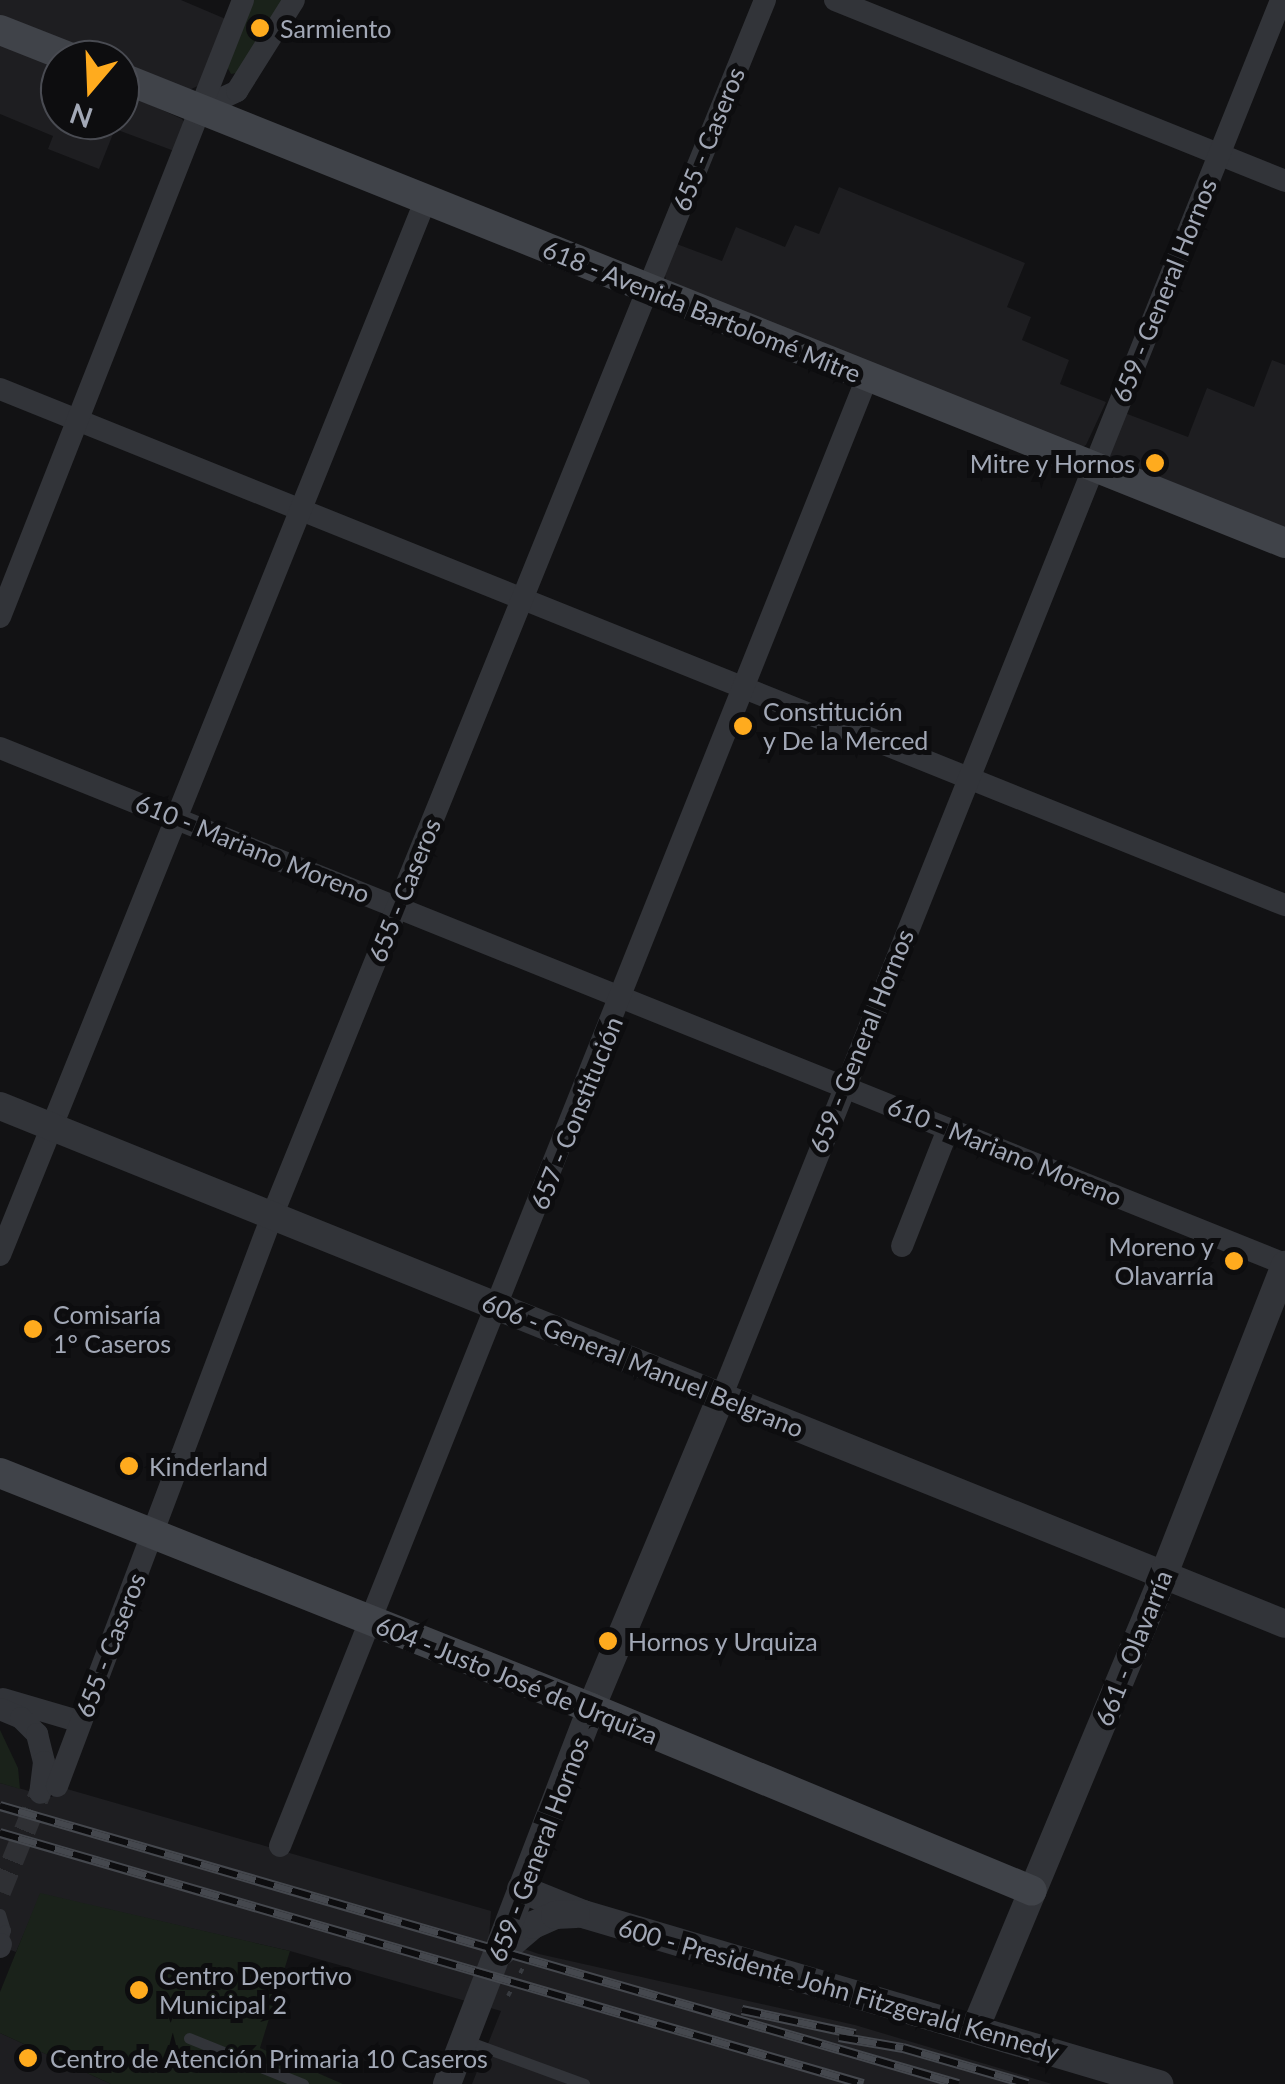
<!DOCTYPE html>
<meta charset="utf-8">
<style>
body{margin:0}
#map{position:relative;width:1285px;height:2084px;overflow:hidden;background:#121214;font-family:Lato,sans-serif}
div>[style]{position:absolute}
.built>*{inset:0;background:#1e1e21}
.green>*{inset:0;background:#1a221a}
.minor-tunnel>*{height:22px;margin-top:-11px;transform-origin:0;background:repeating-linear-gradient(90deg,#2f3034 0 22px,transparent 0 33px)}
.path>*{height:4px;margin-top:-2px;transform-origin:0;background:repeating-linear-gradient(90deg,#383b40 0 5px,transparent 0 13px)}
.service>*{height:11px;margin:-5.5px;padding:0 5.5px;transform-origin:5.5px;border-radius:5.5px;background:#323439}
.minor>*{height:22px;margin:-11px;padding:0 11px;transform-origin:11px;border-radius:11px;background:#323439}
.tertiary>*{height:28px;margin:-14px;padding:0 14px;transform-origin:14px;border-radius:14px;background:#323439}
.secondary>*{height:30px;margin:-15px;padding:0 15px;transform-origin:15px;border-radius:15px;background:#404349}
.rail>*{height:10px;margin-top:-5px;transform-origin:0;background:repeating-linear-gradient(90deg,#0d0d0f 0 19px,#45484e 0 38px);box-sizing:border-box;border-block:2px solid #45484e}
.dots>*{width:28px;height:28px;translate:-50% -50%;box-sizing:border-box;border:5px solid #0d0d0f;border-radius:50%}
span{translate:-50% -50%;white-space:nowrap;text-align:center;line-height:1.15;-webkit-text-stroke:10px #0d0d0f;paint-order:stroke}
.poi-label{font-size:25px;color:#a2a8b6}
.left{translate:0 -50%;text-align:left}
.right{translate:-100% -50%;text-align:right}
.street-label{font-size:25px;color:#a2a8b6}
.north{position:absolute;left:40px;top:40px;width:100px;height:100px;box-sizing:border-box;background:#0d0d0f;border:2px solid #494b52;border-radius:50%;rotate:199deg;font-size:28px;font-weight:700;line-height:40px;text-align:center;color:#a2a8b6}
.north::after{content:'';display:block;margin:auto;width:35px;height:45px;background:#ffab1e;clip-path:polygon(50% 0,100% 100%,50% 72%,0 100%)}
</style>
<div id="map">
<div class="built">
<i style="clip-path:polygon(0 0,181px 0,228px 20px,200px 85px,189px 90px,0 16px)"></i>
<i style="clip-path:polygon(0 43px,60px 67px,60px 120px,120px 120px,120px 91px,182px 119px,186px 125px,177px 152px,115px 129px,99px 169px,48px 149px,53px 136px,0 114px)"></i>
<i style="clip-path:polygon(839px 187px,1025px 263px,1007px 307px,1031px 317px,1022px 340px,1069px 360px,1060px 384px,1106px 402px,1086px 445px,1080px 448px,666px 280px,664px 271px,674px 243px,722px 261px,736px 227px,785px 247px,795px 225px,819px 234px)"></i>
<i style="clip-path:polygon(1272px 360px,1285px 365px,1285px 531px,1110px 459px,1108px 446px,1122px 412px,1188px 437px,1207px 388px,1254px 407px)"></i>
<i style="clip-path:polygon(0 1783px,51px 1797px,67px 1789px,491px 1911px,489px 1937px,539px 1954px,855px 2025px,1052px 2084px,472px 2084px,501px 2011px,290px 1951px,41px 1894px,16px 1952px,0 1946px)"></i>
<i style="clip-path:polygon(0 2033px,111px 2084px,0 2084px)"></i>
</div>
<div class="green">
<i style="clip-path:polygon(252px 0,284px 0,237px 73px,231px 74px,227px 67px)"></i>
<i style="clip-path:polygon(0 1730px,18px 1768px,20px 1789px,0 1783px)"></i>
<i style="clip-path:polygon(40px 1893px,290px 1951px,260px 2048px,343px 2084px,111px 2084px,0 2033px,0 1992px)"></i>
</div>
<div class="minor-tunnel">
<i style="left:0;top:1892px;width:107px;rotate:-68deg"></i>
</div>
<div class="path">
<i style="left:508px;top:1996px;width:40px;rotate:-62deg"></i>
</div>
<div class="service">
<i style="left:0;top:1914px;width:17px;rotate:73deg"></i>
<i style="left:5px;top:1930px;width:15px;rotate:106deg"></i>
<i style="left:189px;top:2038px;width:123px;rotate:22deg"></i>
<i style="left:464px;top:2040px;width:128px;rotate:20.1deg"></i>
</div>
<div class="minor">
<i style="left:835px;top:0;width:485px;rotate:21.9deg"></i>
<i style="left:201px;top:108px;width:40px;rotate:-25deg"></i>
<i style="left:237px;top:91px;width:107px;rotate:-57.9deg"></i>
<i style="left:0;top:389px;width:1385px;rotate:21.88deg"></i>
<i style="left:0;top:617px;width:663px;rotate:-68.5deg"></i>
<i style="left:0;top:748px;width:1385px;rotate:21.88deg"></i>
<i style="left:902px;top:1246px;width:126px;rotate:-68.5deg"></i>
<i style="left:0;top:1255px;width:1139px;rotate:-68.03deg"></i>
<i style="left:722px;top:1395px;width:1503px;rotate:-68.16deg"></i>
<i style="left:3px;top:1699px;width:81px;rotate:16.4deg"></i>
<i style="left:0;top:1709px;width:23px;rotate:23deg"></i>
<i style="left:21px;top:1718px;width:23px;rotate:45deg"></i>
<i style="left:37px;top:1734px;width:29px;rotate:76deg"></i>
<i style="left:44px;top:1762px;width:31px;rotate:97deg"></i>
<i style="left:57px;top:1786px;width:609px;rotate:-69.33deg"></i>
<i style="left:272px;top:1216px;width:1312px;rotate:-67.93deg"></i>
<i style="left:280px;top:1846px;width:1581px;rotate:-68.21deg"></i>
<i style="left:0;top:1947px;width:3px;rotate:-72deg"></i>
</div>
<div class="tertiary">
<i style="left:0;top:1106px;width:1385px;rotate:21.95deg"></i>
<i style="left:521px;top:1889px;width:67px;rotate:22deg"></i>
<i style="left:583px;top:1914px;width:601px;rotate:16.44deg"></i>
<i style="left:501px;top:1952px;width:42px;rotate:-40.2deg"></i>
<i style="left:533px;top:1925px;width:24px;rotate:-24deg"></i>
<i style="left:555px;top:1915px;width:21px;rotate:-3deg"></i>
<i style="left:975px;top:2029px;width:493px;rotate:-67.4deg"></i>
<i style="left:1164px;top:1574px;width:332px;rotate:-68.6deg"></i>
<i style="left:447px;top:2084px;width:403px;rotate:-69deg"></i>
<i style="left:591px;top:1708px;width:339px;rotate:-67.3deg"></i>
</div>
<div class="secondary">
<i style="left:0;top:30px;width:82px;rotate:21.5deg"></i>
<i style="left:120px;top:77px;width:1255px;rotate:21.8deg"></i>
<i style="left:0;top:1473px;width:636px;rotate:21.68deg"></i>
<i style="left:591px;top:1708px;width:477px;rotate:22.5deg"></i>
</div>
<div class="rail">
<i style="left:0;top:1806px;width:998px;rotate:16.18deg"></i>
<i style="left:0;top:1833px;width:899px;rotate:16.22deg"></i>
<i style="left:742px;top:2010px;width:116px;rotate:12deg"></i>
<i style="left:839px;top:2037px;width:65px;rotate:9.8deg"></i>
<i style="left:903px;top:2048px;width:130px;rotate:16.1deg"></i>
</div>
<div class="dots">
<i style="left:260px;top:28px;background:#ffab1e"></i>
<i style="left:1155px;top:463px;background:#ffab1e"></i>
<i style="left:743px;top:726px;background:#ffab1e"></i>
<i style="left:1234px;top:1261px;background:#ffab1e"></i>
<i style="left:33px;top:1329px;background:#ffab1e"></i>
<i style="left:129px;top:1466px;background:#ffab1e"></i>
<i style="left:608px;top:1641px;background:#ffab1e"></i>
<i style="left:139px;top:1990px;background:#ffab1e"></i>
<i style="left:28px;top:2058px;background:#ffab1e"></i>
</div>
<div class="poi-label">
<span class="left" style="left:280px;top:28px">Sarmiento</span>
<span class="right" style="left:1135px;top:463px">Mitre y Hornos</span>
<span class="left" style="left:763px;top:726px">Constitución<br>y De la Merced</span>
<span class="right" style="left:1214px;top:1261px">Moreno y<br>Olavarría</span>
<span class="left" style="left:53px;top:1329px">Comisaría<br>1° Caseros</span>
<span class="left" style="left:149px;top:1466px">Kinderland</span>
<span class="left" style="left:628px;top:1641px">Hornos y Urquiza</span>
<span class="left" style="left:159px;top:1990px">Centro Deportivo<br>Municipal 2</span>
<span class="left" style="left:50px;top:2058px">Centro de Atención Primaria 10 Caseros</span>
</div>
<div class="street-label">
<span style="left:708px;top:139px;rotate:-68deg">655 - Caseros</span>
<span style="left:1164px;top:290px;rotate:-68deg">659 - General Hornos</span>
<span style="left:702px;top:311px;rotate:22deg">618 - Avenida Bartolomé Mitre</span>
<span style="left:253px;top:848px;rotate:22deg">610 - Mariano Moreno</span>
<span style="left:404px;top:890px;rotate:-68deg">655 - Caseros</span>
<span style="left:861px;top:1041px;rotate:-68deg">659 - General Hornos</span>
<span style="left:576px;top:1113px;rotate:-68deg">657 - Constitución</span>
<span style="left:1005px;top:1151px;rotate:22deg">610 - Mariano Moreno</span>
<span style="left:643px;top:1365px;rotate:22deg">606 - General Manuel Belgrano</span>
<span style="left:110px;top:1645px;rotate:-69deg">655 - Caseros</span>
<span style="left:1133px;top:1648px;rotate:-68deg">661 - Olavarría</span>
<span style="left:517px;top:1680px;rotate:22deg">604 - Justo José de Urquiza</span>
<span style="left:538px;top:1849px;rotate:-69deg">659 - General Hornos</span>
<span style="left:839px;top:1989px;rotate:16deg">600 - Presidente John Fitzgerald Kennedy</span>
</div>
<div class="north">N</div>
</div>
